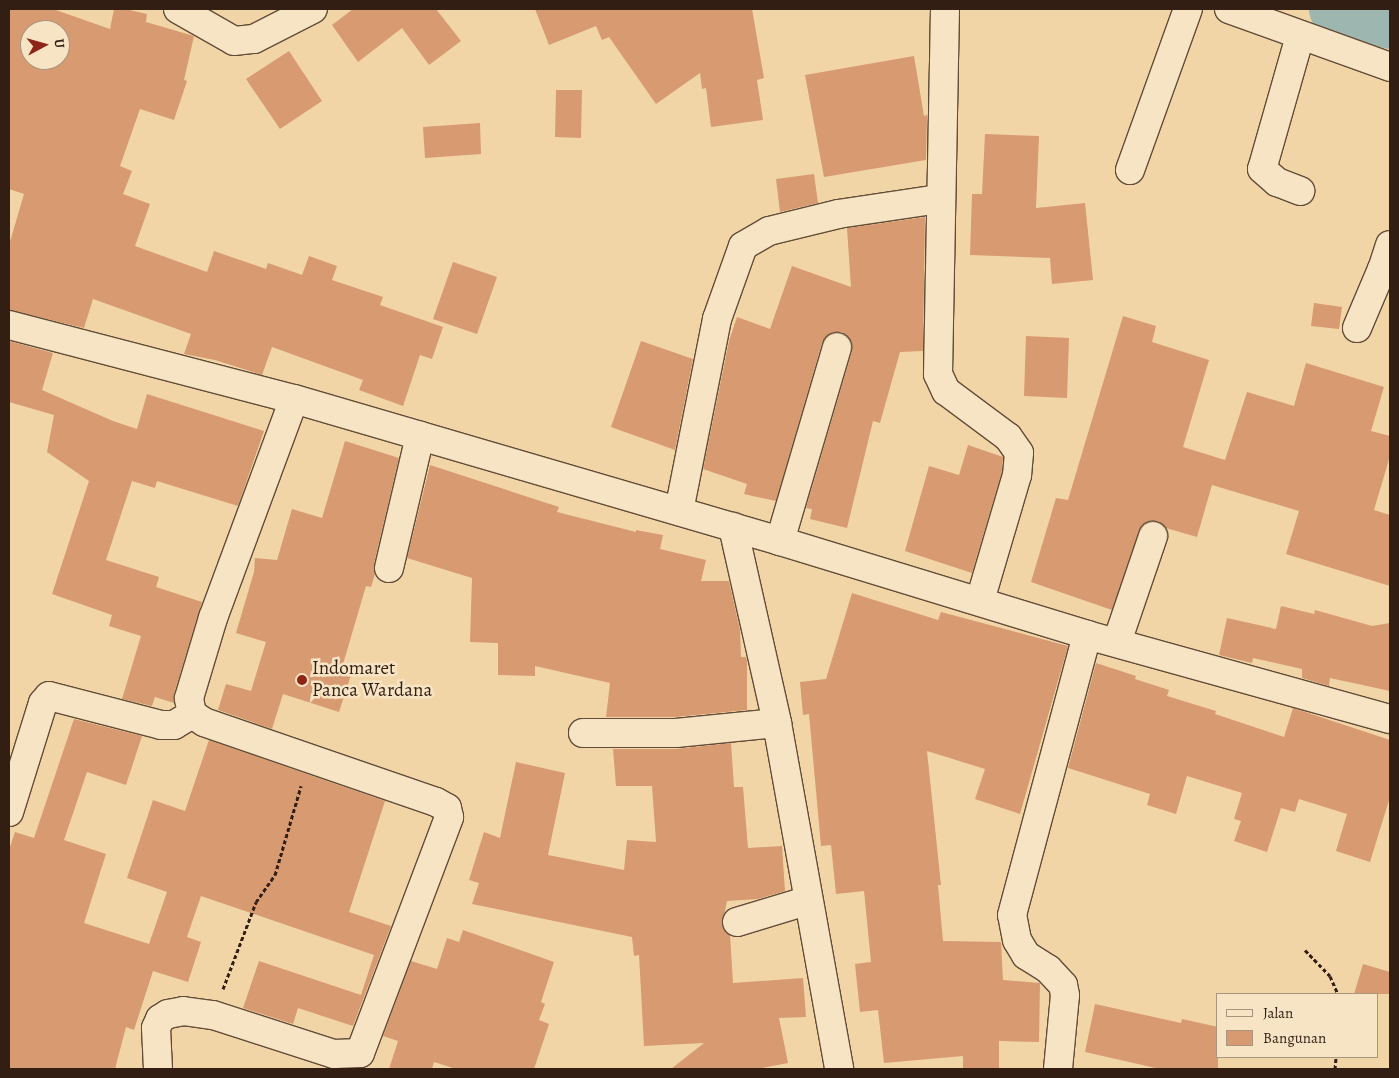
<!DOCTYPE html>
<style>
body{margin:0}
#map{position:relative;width:1399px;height:1078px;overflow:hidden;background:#f2d5a6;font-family:Alegreya,serif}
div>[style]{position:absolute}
.river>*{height:51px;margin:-25.5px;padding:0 25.5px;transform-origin:25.5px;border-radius:25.5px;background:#9eb6b0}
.building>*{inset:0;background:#d79a71}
.path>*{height:3px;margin-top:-1.5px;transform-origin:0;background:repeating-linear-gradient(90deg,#321e13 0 4px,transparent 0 6.5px)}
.roads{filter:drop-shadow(1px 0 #624c38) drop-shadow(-1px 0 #624c38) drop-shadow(0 1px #624c38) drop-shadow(0 -1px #624c38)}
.minor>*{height:28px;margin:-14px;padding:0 14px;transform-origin:14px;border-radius:14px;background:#f7e4c5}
.dots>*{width:14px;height:14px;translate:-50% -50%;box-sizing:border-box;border:2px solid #f7e4c5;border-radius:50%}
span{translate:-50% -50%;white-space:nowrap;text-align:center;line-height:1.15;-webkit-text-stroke:5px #f7e4c5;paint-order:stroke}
.poi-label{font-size:19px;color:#321e13}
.left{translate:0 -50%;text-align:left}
.frame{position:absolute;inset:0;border:10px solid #321e13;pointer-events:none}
.legend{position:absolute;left:1216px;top:993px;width:162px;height:65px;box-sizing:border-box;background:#f7e4c5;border:1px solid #a8957e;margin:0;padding:6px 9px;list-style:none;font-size:15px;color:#321e13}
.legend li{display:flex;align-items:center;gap:10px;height:25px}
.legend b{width:25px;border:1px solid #a8957e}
.north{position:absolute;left:20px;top:20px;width:50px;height:50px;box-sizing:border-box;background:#f7e4c5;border:1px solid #a8957e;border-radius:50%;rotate:84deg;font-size:14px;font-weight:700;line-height:20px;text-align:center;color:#321e13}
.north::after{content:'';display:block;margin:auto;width:18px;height:22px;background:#8f2418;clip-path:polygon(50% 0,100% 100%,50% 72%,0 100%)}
</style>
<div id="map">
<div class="river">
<i style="left:1334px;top:9px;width:58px;rotate:14deg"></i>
</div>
<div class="building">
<i style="clip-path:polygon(evenodd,9px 9px,53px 9px,110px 29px,114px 9px,125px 9px,147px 14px,146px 22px,194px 36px,184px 80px,187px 81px,174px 120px,140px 109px,120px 166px,132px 171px,123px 194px,150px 204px,135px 246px,207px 272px,214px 251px,266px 269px,268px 263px,302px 275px,309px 256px,337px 266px,332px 280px,383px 297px,380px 305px,443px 327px,432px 359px,420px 355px,403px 406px,359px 390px,363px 380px,272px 347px,262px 375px,215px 360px,184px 354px,191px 334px,93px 299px,84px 328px,9px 310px,9px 245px,24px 194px,9px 189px,9px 9px,30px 30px,60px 30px,60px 60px,30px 60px,30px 30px)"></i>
<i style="clip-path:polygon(353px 9px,436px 9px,461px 41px,429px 65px,402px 28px,358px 62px,332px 25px)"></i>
<i style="clip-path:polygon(535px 9px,752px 9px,764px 78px,757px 80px,763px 120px,711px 127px,706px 88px,702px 89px,700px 73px,656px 104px,609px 37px,602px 40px,596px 26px,549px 45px)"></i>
<i style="clip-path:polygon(289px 51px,322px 101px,280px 129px,246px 79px)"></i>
<i style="clip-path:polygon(914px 56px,924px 116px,927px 115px,926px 160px,824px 177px,805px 75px)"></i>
<i style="clip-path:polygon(556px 90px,582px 90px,581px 138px,555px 137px)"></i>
<i style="clip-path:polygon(480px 123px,481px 154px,425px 158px,423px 127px)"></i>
<i style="clip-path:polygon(985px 134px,1039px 136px,1036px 208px,1085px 203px,1093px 280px,1052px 284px,1050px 258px,970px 255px,972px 194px,982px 194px)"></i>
<i style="clip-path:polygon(814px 174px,818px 203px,780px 212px,776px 179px)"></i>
<i style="clip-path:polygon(925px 217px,923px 351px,900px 352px,880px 423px,873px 421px,847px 528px,810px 519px,812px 509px,806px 508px,852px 351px,852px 343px,842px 332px,833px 332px,822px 343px,776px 501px,744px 494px,747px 484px,703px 469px,729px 341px,737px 317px,770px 329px,792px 266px,851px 287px,847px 228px)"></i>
<i style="clip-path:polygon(453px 262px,497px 277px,477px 334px,433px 319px)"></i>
<i style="clip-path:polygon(1314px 303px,1342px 307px,1339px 329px,1311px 326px)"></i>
<i style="clip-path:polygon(1123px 316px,1156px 326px,1152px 342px,1209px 360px,1183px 447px,1225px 460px,1247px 392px,1294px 406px,1306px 363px,1384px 387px,1371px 431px,1390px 436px,1390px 456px,1374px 510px,1390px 515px,1390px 586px,1286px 554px,1299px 511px,1212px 485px,1197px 537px,1166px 528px,1158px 521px,1142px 525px,1112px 610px,1031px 582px,1056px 498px,1068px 500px)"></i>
<i style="clip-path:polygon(1026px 336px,1069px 338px,1067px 398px,1024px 396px)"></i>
<i style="clip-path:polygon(9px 341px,53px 353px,42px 390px,113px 421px,137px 429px,147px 394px,264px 431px,238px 506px,157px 481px,155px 488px,132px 481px,106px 560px,159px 577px,156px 587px,202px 602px,174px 694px,174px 703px,155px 697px,152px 706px,122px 699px,141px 636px,109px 626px,112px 615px,52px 594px,89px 481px,47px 452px,54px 415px,9px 402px)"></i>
<i style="clip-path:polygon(641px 341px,693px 359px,675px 450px,611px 427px)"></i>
<i style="clip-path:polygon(345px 441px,399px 458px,374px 564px,375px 574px,371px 587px,366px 586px,341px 671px,351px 675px,339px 712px,283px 694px,272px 729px,218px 710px,226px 684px,251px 691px,266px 642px,236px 633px,254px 572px,255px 558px,277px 560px,292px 509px,322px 518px)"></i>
<i style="clip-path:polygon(968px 445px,1003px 457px,1002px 472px,972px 573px,905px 551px,929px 466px,959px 475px)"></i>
<i style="clip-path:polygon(430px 465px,559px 507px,557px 512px,636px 532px,636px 530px,663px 535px,660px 549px,706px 560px,701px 581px,729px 581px,740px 630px,741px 657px,746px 657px,747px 661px,747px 710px,675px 717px,606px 717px,610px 683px,535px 666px,535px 676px,498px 675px,498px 643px,470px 642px,472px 578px,407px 558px)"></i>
<i style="clip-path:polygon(852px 593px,938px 620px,941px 612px,1068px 646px,1020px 814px,975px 799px,985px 769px,927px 751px,941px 885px,938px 885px,943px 941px,1001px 942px,1003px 980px,1040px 983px,1039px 1042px,999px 1041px,999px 1069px,963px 1069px,963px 1056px,884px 1063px,878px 1010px,860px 1012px,855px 964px,871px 962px,864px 891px,836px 894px,831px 845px,821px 846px,809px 714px,803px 715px,800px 682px,826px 679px)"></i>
<i style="clip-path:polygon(1281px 606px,1314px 614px,1315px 610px,1372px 626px,1390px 623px,1390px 691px,1330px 678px,1329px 686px,1302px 678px,1302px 669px,1253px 658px,1252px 663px,1219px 655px,1227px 618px,1276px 629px)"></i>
<i style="clip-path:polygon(1096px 663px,1136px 676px,1135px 679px,1169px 690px,1167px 696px,1216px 711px,1215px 714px,1284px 737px,1293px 708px,1390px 740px,1390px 797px,1370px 862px,1336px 851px,1347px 814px,1299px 799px,1295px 812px,1281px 808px,1267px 852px,1234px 841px,1241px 821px,1234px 819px,1242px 793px,1187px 776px,1176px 814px,1147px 805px,1150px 794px,1068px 768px)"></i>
<i style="clip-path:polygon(74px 719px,142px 736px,126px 785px,87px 772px,64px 840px,106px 854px,84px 923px,149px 944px,167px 892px,127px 878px,153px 800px,185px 811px,209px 740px,385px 801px,349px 912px,391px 926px,353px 1026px,298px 1008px,293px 1024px,243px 1008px,259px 961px,361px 995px,374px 955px,201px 896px,187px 937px,201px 942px,188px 982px,153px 971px,134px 1030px,126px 1027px,115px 1069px,9px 1069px,9px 850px,15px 832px,34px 838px)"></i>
<i style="clip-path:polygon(731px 743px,734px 787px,743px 787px,748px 848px,782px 846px,785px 891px,758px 899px,727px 901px,722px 926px,730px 935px,733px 983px,803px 978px,806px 1017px,779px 1018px,788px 1063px,757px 1069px,671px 1069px,704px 1043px,644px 1046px,639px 955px,634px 956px,632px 937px,472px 904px,479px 883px,469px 880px,484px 832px,500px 838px,516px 762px,565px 773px,548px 855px,624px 870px,627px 840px,656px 842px,652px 786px,616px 786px,613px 749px,676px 749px)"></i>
<i style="clip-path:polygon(463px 930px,554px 962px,541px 1002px,545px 1004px,539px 1020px,549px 1024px,534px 1069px,456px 1069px,434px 1062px,432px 1069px,389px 1069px,398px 1041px,383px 1036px,411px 961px,437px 969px,447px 938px,459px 942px)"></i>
<i style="clip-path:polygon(1363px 964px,1390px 972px,1390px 994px,1354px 994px)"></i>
<i style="clip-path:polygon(1095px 1004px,1181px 1023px,1182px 1019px,1218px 1027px,1218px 1069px,1160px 1069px,1085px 1052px)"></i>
</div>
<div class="path">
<i style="left:1305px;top:950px;width:36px;rotate:46deg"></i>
<i style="left:1330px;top:976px;width:20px;rotate:66deg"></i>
<i style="left:223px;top:989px;width:93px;rotate:-69.2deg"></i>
<i style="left:256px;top:902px;width:33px;rotate:-55deg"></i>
<i style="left:275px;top:875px;width:93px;rotate:-73.7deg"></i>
<i style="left:1335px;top:1069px;width:12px;rotate:-85deg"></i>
</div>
<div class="roads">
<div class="minor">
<i style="left:178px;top:9px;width:64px;rotate:29.7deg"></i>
<i style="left:234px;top:41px;width:20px;rotate:-6deg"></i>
<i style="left:254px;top:39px;width:66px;rotate:-27deg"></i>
<i style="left:945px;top:9px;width:365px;rotate:91.1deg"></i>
<i style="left:938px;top:374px;width:19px;rotate:65deg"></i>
<i style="left:946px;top:391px;width:77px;rotate:36.6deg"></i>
<i style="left:1008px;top:437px;width:19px;rotate:55deg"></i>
<i style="left:1019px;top:453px;width:22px;rotate:95deg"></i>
<i style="left:1017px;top:475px;width:131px;rotate:106.4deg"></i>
<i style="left:1229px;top:9px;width:171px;rotate:19.8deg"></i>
<i style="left:1300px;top:36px;width:138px;rotate:105.9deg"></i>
<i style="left:1262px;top:169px;width:20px;rotate:41deg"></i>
<i style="left:1277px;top:182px;width:25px;rotate:21deg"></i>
<i style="left:1130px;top:170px;width:171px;rotate:-70.2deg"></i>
<i style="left:1390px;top:245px;width:25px;rotate:108deg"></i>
<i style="left:1382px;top:269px;width:8px;rotate:14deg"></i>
<i style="left:9px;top:325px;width:294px;rotate:14.6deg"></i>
<i style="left:294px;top:399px;width:506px;rotate:16.29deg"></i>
<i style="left:780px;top:541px;width:321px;rotate:17deg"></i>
<i style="left:1087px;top:635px;width:314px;rotate:15.5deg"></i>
<i style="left:1357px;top:328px;width:64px;rotate:-67deg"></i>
<i style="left:679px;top:511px;width:196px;rotate:-78.8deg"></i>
<i style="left:717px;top:319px;width:77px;rotate:-70.4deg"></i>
<i style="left:743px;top:246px;width:30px;rotate:-30deg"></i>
<i style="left:769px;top:231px;width:71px;rotate:-13.8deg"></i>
<i style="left:838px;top:214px;width:103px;rotate:-8.4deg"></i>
<i style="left:733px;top:527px;width:201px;rotate:77.3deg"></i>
<i style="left:777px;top:723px;width:352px;rotate:79.8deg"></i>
<i style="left:780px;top:541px;width:202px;rotate:-73.6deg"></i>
<i style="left:389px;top:568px;width:136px;rotate:-76.8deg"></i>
<i style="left:1117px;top:642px;width:112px;rotate:-71.2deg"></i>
<i style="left:583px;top:733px;width:93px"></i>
<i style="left:676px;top:733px;width:101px;rotate:-5.7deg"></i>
<i style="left:9px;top:812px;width:114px;rotate:-72.7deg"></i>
<i style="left:43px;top:703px;width:9px;rotate:-49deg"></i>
<i style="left:49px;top:696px;width:116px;rotate:14.5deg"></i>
<i style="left:161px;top:725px;width:13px"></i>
<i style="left:174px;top:725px;width:21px;rotate:-31deg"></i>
<i style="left:737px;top:922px;width:72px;rotate:-16.9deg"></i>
<i style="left:158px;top:1069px;width:41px;rotate:-92.8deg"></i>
<i style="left:156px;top:1028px;width:10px;rotate:-66deg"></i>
<i style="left:160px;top:1019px;width:9px;rotate:-32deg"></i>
<i style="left:168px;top:1014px;width:15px;rotate:-11deg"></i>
<i style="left:183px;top:1011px;width:30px;rotate:8deg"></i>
<i style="left:213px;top:1015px;width:127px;rotate:17.9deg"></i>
<i style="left:334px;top:1054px;width:26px;rotate:-2deg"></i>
<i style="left:360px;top:1053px;width:252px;rotate:-69.3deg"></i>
<i style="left:449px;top:817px;width:9px;rotate:-103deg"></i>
<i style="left:447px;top:808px;width:13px;rotate:-151deg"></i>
<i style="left:436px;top:802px;width:245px;rotate:-161deg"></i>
<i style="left:204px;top:722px;width:14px;rotate:-146deg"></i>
<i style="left:192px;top:714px;width:16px;rotate:-101deg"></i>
<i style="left:189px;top:698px;width:84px;rotate:-73.3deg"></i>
<i style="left:213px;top:618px;width:233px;rotate:-69.7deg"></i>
<i style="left:1058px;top:1069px;width:74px;rotate:-84.6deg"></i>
<i style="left:1065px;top:995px;width:10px;rotate:-101deg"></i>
<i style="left:1063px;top:985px;width:22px;rotate:-133deg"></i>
<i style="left:1048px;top:969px;width:26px;rotate:-148deg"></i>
<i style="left:1026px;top:955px;width:17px;rotate:-121deg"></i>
<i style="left:1017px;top:940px;width:25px;rotate:-101deg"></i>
<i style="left:1012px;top:915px;width:290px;rotate:-75deg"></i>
</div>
</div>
<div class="dots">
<i style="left:302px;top:680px;background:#8f2418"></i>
</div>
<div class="poi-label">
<span class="left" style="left:312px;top:680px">Indomaret<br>Panca Wardana</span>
</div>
<div class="frame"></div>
<ul class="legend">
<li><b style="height:6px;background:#f7e4c5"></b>Jalan</li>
<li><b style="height:14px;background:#d79a71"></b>Bangunan</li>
</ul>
<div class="north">U</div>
</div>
